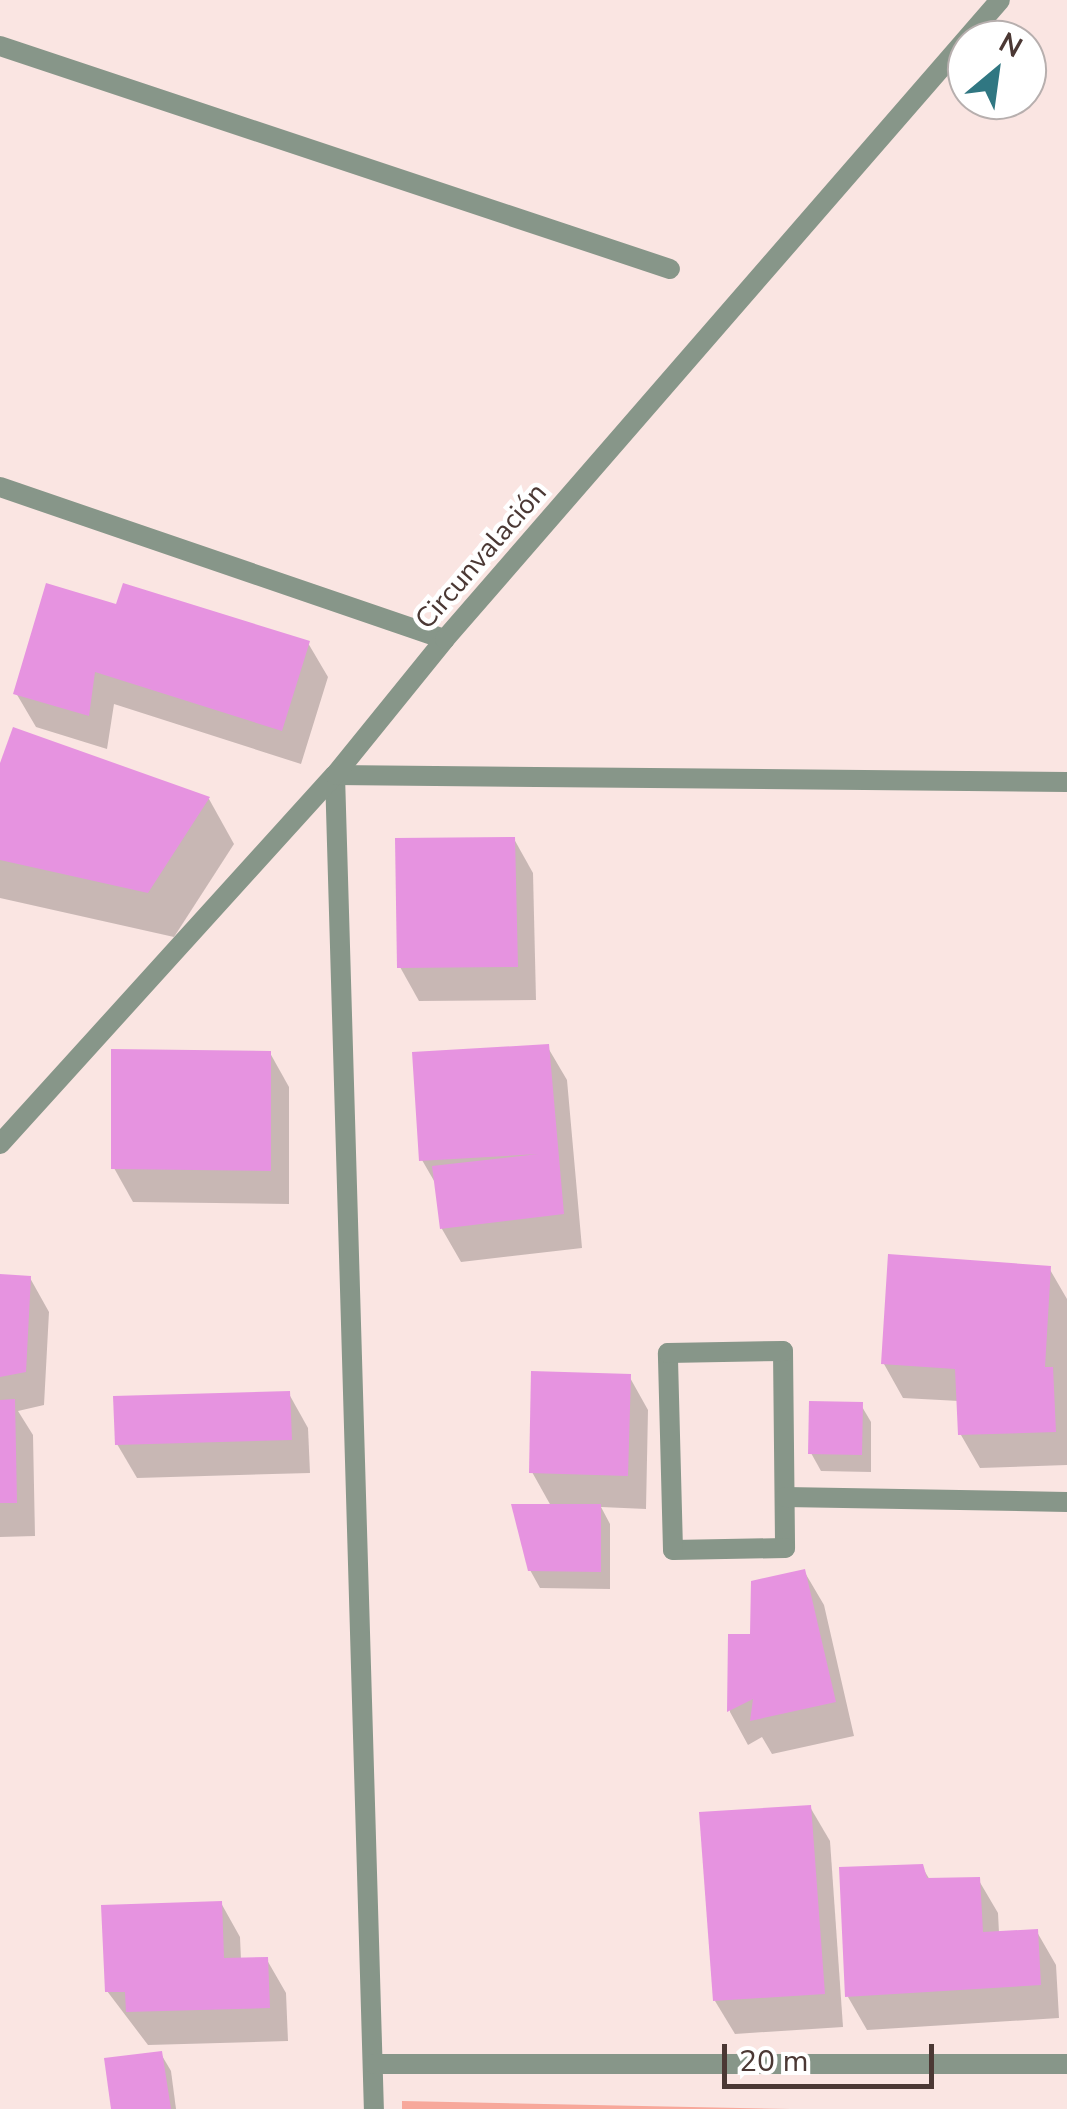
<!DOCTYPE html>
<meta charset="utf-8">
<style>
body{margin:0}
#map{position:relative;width:1067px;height:2109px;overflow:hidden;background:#fae5e2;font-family:"Nunito Sans",sans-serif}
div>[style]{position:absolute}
.green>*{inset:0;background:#f7a89b}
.shadow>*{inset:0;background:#0003}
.building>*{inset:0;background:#e693e0}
.street>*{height:20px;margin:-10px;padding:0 10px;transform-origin:10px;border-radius:10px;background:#879689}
span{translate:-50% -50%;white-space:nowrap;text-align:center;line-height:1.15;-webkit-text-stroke:9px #fff;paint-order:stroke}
.street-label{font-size:28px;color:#4b3834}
.north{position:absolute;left:947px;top:20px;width:100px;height:100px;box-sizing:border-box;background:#fff;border:2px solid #b7afae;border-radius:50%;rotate:29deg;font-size:28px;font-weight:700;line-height:40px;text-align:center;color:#4b3834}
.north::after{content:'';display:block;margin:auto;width:35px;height:45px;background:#307782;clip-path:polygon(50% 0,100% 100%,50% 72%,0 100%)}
.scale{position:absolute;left:722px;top:2044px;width:212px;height:45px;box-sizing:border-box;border:5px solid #4b3834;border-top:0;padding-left:12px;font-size:30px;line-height:35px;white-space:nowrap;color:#4b3834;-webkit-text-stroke:8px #fff;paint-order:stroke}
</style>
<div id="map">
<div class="green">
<i style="clip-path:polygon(402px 2101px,791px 2109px,402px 2109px)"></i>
</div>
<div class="shadow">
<i style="clip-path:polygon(118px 607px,308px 643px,328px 677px,301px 764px,114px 704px,107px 749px,36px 727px,16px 693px)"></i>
<i style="clip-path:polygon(15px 730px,209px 799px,234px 844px,174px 937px,0 898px,0 771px)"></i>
<i style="clip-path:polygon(514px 839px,533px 873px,536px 1000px,419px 1001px,400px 967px)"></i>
<i style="clip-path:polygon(547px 1046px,567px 1080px,582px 1248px,461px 1262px,442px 1229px,437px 1186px,422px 1160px)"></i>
<i style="clip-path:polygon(270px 1053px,289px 1087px,289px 1204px,133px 1202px,114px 1168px)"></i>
<i style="clip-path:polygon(1049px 1268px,1067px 1299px,1067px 1465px,980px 1468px,961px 1435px,959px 1401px,903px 1398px,884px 1364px)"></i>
<i style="clip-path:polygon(0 1277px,30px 1278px,49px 1312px,44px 1405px,18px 1411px,33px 1435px,35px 1536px,0 1537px)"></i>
<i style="clip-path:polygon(629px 1376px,648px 1410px,646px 1509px,601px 1507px,610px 1524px,610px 1589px,540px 1588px,530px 1570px,551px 1506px,532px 1472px)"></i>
<i style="clip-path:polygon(289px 1394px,308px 1428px,310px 1473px,137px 1478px,117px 1444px)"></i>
<i style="clip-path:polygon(861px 1405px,871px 1422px,871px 1472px,821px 1471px,811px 1453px)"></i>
<i style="clip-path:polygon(804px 1571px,824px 1605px,854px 1736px,772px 1754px,762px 1737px,748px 1745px,730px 1712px,730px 1636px,752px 1637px)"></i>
<i style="clip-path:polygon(810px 1807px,830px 1841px,843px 2027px,735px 2034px,715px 2001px)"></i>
<i style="clip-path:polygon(922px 1867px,930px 1880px,978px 1879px,998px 1913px,999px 1933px,1037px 1932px,1056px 1965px,1059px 2018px,867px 2030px,848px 1997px)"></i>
<i style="clip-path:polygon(221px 1903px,240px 1937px,241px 1960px,267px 1960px,286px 1993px,288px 2041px,148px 2045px,107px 1991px)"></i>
<i style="clip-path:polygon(161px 2054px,171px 2071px,176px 2109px,114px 2109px)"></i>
</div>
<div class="building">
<i style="clip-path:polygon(46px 583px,116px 604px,123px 583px,310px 641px,282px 731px,95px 672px,89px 716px,13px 694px)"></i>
<i style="clip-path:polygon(13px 727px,210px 797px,148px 893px,0 860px,0 763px)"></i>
<i style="clip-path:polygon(515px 837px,518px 967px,397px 968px,395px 838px)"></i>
<i style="clip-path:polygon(549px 1044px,564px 1214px,440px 1229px,432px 1166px,538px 1154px,419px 1161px,412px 1052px)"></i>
<i style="clip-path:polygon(111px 1049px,271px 1051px,271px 1171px,111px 1169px)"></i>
<i style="clip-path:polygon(888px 1254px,1051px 1266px,1045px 1367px,1053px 1367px,1056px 1432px,958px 1435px,955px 1369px,881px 1364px)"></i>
<i style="clip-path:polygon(0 1274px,31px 1276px,26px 1372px,0 1377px)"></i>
<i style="clip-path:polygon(531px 1371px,631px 1374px,628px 1476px,529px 1473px)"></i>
<i style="clip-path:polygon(290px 1391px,292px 1440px,115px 1445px,113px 1396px)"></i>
<i style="clip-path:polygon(15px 1399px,17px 1503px,0 1503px,0 1400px)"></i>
<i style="clip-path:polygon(809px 1401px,863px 1402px,862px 1455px,808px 1454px)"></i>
<i style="clip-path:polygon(511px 1504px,601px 1504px,601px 1572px,528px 1571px)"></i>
<i style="clip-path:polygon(805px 1569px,836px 1702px,750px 1721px,753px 1699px,727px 1712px,728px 1634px,750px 1634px,751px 1581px)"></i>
<i style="clip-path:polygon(811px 1805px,825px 1994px,713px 2001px,699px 1812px)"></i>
<i style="clip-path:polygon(923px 1864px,927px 1878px,980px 1877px,983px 1932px,1038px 1929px,1041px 1985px,845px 1997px,839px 1867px)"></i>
<i style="clip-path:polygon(222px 1901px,224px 1958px,268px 1957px,270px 2008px,126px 2012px,125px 1992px,105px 1992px,101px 1905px)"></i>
<i style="clip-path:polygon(162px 2051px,171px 2109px,111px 2109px,104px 2058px)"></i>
</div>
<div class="street">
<i style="left:0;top:46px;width:706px;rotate:18.41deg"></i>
<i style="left:0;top:487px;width:470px;rotate:18.9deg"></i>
<i style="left:335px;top:775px;width:1335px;rotate:88.33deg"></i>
<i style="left:335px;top:775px;width:732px;rotate:0.55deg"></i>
<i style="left:0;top:1144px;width:498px;rotate:-47.8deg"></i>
<i style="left:335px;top:775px;width:175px;rotate:-51deg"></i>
<i style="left:445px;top:639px;width:846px;rotate:-49.02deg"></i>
<i style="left:783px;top:1351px;width:197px;rotate:89.4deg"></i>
<i style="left:785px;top:1548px;width:112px;rotate:179deg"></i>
<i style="left:673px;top:1550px;width:197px;rotate:-91.5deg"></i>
<i style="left:668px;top:1353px;width:115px;rotate:-1deg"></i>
<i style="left:785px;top:1497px;width:282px;rotate:1deg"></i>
<i style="left:374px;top:2064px;width:693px"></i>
</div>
<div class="street-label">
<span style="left:481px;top:556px;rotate:-49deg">Circunvalación</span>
</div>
<div class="north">N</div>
<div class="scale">20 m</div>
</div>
